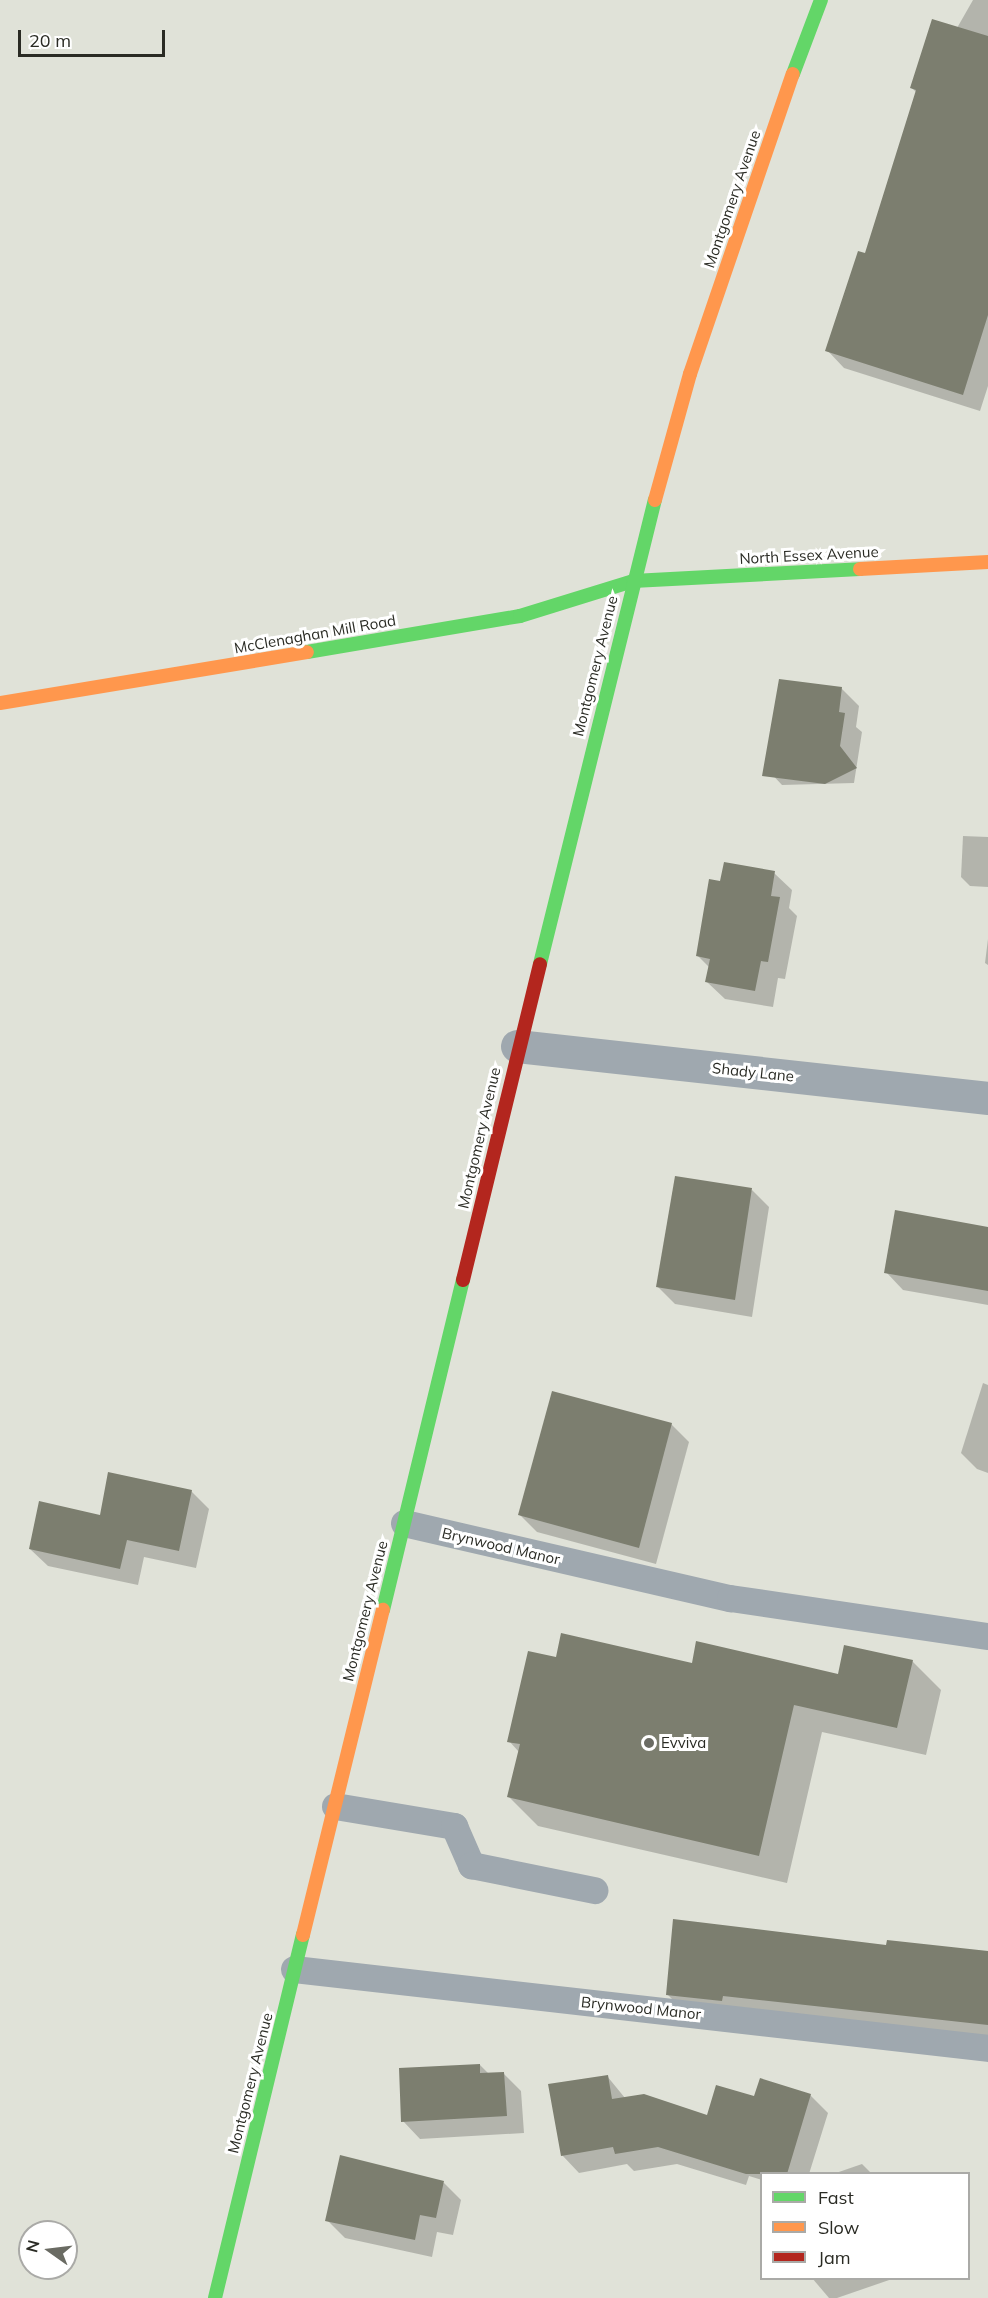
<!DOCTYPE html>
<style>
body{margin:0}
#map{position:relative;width:988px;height:2298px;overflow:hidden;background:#e0e2d8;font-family:Mulish,sans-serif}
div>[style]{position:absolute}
.shadow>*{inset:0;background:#0003}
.building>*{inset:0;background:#7c7e6f}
.lane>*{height:27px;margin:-13.5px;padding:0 13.5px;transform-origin:13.5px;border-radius:13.5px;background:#9fa8af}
.street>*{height:33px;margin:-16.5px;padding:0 16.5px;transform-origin:16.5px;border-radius:16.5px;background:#9fa8af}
.fast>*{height:14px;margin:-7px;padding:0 7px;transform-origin:7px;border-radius:7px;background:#63d668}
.slow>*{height:14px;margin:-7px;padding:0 7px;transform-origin:7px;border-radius:7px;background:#ff974d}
.jam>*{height:14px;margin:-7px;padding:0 7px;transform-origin:7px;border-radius:7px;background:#b3261e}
.dots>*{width:16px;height:16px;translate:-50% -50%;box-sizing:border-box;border:3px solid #fff;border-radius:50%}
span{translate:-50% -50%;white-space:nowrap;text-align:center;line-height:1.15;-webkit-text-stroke:6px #fff;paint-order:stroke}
.street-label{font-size:15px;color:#2a2b24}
.poi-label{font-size:15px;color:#2a2b24}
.left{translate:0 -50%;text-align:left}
.legend{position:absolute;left:760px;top:2172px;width:210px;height:108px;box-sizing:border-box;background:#fff;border:2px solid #aaaaa7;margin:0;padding:8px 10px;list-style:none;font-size:18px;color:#2a2b24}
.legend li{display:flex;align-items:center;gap:12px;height:30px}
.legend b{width:30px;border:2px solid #aaaaa7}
.north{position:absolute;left:18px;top:2220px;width:60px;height:60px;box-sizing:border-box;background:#fff;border:2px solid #aaaaa7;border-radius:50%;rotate:284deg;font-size:16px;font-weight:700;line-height:24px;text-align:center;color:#2a2b24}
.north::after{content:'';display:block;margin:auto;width:21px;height:27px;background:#6a6b63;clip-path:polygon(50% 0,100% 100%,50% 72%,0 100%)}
.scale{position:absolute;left:18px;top:30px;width:147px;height:27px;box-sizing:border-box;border:3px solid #2a2b24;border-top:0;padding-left:8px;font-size:18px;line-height:21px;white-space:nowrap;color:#2a2b24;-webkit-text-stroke:4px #fff;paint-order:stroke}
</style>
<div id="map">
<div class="shadow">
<i style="clip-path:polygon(973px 0,988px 0,988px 386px,980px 411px,844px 368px,827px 350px,866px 255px,917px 93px,912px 88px,957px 28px)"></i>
<i style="clip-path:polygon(841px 688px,859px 706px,856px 727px,862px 732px,854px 783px,782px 785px,765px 767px)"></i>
<i style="clip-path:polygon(963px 836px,988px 837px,988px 887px,970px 886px,961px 877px)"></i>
<i style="clip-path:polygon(774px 873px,792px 890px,789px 908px,797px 916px,785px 979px,778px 978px,773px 1007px,725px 999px,707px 982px,710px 968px,698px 956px,721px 883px)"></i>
<i style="clip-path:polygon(988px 939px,988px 965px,985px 963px)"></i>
<i style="clip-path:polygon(752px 1190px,769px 1207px,752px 1317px,675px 1304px,658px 1287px)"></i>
<i style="clip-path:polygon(988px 1228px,988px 1305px,903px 1290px,886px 1272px)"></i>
<i style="clip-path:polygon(983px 1383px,988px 1385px,988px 1473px,977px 1469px,961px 1453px)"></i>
<i style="clip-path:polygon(671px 1424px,689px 1442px,656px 1564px,537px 1532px,520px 1515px)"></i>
<i style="clip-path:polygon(191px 1491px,209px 1509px,196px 1568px,144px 1557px,138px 1585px,48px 1566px,30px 1549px,101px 1516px)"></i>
<i style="clip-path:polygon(557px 1659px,839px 1676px,912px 1661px,941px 1690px,926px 1755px,822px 1732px,787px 1883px,538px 1826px,509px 1797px,519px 1752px,509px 1741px)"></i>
<i style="clip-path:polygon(888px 1947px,988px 1952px,988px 2044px,684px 2011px,668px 1995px)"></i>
<i style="clip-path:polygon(480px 2065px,489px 2074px,504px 2074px,521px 2091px,524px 2133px,420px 2139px,403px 2121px)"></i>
<i style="clip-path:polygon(607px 2076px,625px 2098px,708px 2117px,755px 2098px,810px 2095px,828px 2113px,809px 2174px,762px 2174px,762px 2180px,749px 2176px,746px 2185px,677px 2164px,634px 2171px,627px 2164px,579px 2173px,562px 2155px)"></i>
<i style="clip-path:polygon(862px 2164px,872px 2174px,833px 2174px)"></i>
<i style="clip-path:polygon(444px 2183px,461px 2200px,453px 2235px,437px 2232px,432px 2257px,345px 2238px,327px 2220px)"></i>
<i style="clip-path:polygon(812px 2278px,895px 2278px,837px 2298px,829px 2298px)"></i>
</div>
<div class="building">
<i style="clip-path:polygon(932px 19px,988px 36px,988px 315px,963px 395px,825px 351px,858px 251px,865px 253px,916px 90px,910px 88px)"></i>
<i style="clip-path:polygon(779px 679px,842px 687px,839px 712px,845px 713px,840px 746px,857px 768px,825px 784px,762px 776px)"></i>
<i style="clip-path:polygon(724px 862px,775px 871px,771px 896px,780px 897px,768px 962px,761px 961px,755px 991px,705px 982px,710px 959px,696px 956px,709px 879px,720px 881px)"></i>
<i style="clip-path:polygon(675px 1176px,752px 1188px,735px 1300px,656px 1287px)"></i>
<i style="clip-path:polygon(895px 1210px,988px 1227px,988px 1291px,884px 1273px)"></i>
<i style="clip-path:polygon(552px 1391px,672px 1423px,639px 1548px,518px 1515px)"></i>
<i style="clip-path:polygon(108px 1472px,192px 1490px,179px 1551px,127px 1540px,120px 1569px,29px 1549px,39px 1501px,100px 1515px)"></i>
<i style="clip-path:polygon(561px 1633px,692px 1663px,696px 1641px,838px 1674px,844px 1645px,913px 1660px,897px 1728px,794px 1705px,759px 1856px,507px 1797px,520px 1744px,507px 1742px,528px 1651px,556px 1657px)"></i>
<i style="clip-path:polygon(673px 1919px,886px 1945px,887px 1940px,988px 1951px,988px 2025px,723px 1996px,722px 2001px,666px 1995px)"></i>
<i style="clip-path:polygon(480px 2064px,480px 2073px,504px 2072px,507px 2116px,401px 2122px,399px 2068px)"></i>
<i style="clip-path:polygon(608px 2075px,612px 2099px,644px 2094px,707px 2115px,716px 2085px,754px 2096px,760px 2078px,811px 2094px,787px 2174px,746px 2174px,658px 2147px,615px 2154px,613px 2147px,561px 2156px,548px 2084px)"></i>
<i style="clip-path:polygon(340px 2155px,444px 2181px,436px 2218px,420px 2215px,415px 2240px,325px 2221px)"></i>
</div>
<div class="lane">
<i style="left:404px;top:1523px;width:335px;rotate:13deg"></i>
<i style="left:730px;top:1598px;width:261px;rotate:8.4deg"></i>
<i style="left:335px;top:1806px;width:121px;rotate:9.5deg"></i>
<i style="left:454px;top:1826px;width:43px;rotate:66.4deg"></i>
<i style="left:471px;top:1865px;width:126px;rotate:11.5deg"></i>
<i style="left:294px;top:1969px;width:698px;rotate:6.49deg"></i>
</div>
<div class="street">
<i style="left:517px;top:1046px;width:474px;rotate:6.3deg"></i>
</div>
<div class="fast">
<i style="left:793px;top:74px;width:79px;rotate:-69.3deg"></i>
<i style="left:307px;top:652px;width:216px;rotate:-9.6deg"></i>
<i style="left:520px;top:616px;width:118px;rotate:-17.2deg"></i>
<i style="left:633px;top:581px;width:227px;rotate:-3deg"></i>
<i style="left:540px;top:964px;width:478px;rotate:-76.1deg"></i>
<i style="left:383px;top:1610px;width:340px;rotate:-76.4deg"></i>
<i style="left:215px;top:2298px;width:374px;rotate:-76.4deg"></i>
</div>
<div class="slow">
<i style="left:655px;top:500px;width:131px;rotate:-74.5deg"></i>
<i style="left:690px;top:374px;width:317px;rotate:-71.1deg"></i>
<i style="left:860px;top:569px;width:128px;rotate:-3.1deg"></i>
<i style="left:0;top:703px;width:311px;rotate:-9.4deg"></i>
<i style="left:303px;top:1935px;width:335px;rotate:-76.2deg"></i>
</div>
<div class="jam">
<i style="left:463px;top:1280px;width:325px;rotate:-76.3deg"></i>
</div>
<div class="dots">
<i style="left:649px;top:1743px;background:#6a6b63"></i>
</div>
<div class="street-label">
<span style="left:732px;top:199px;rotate:-71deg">Montgomery Avenue</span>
<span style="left:809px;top:555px;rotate:-3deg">North Essex Avenue</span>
<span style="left:315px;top:634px;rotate:-10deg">McClenaghan Mill Road</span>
<span style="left:595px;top:666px;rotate:-76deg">Montgomery Avenue</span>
<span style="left:753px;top:1072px;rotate:6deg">Shady Lane</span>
<span style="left:479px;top:1138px;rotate:-77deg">Montgomery Avenue</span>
<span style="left:501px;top:1546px;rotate:13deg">Brynwood Manor</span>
<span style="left:365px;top:1611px;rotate:-76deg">Montgomery Avenue</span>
<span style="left:641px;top:2008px;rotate:6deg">Brynwood Manor</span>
<span style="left:250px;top:2083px;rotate:-76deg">Montgomery Avenue</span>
</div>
<div class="poi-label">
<span class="left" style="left:661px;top:1743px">Evviva</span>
</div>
<ul class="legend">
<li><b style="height:8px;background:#63d668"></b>Fast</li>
<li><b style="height:8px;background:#ff974d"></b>Slow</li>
<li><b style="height:8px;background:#b3261e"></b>Jam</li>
</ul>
<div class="north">N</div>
<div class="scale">20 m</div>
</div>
